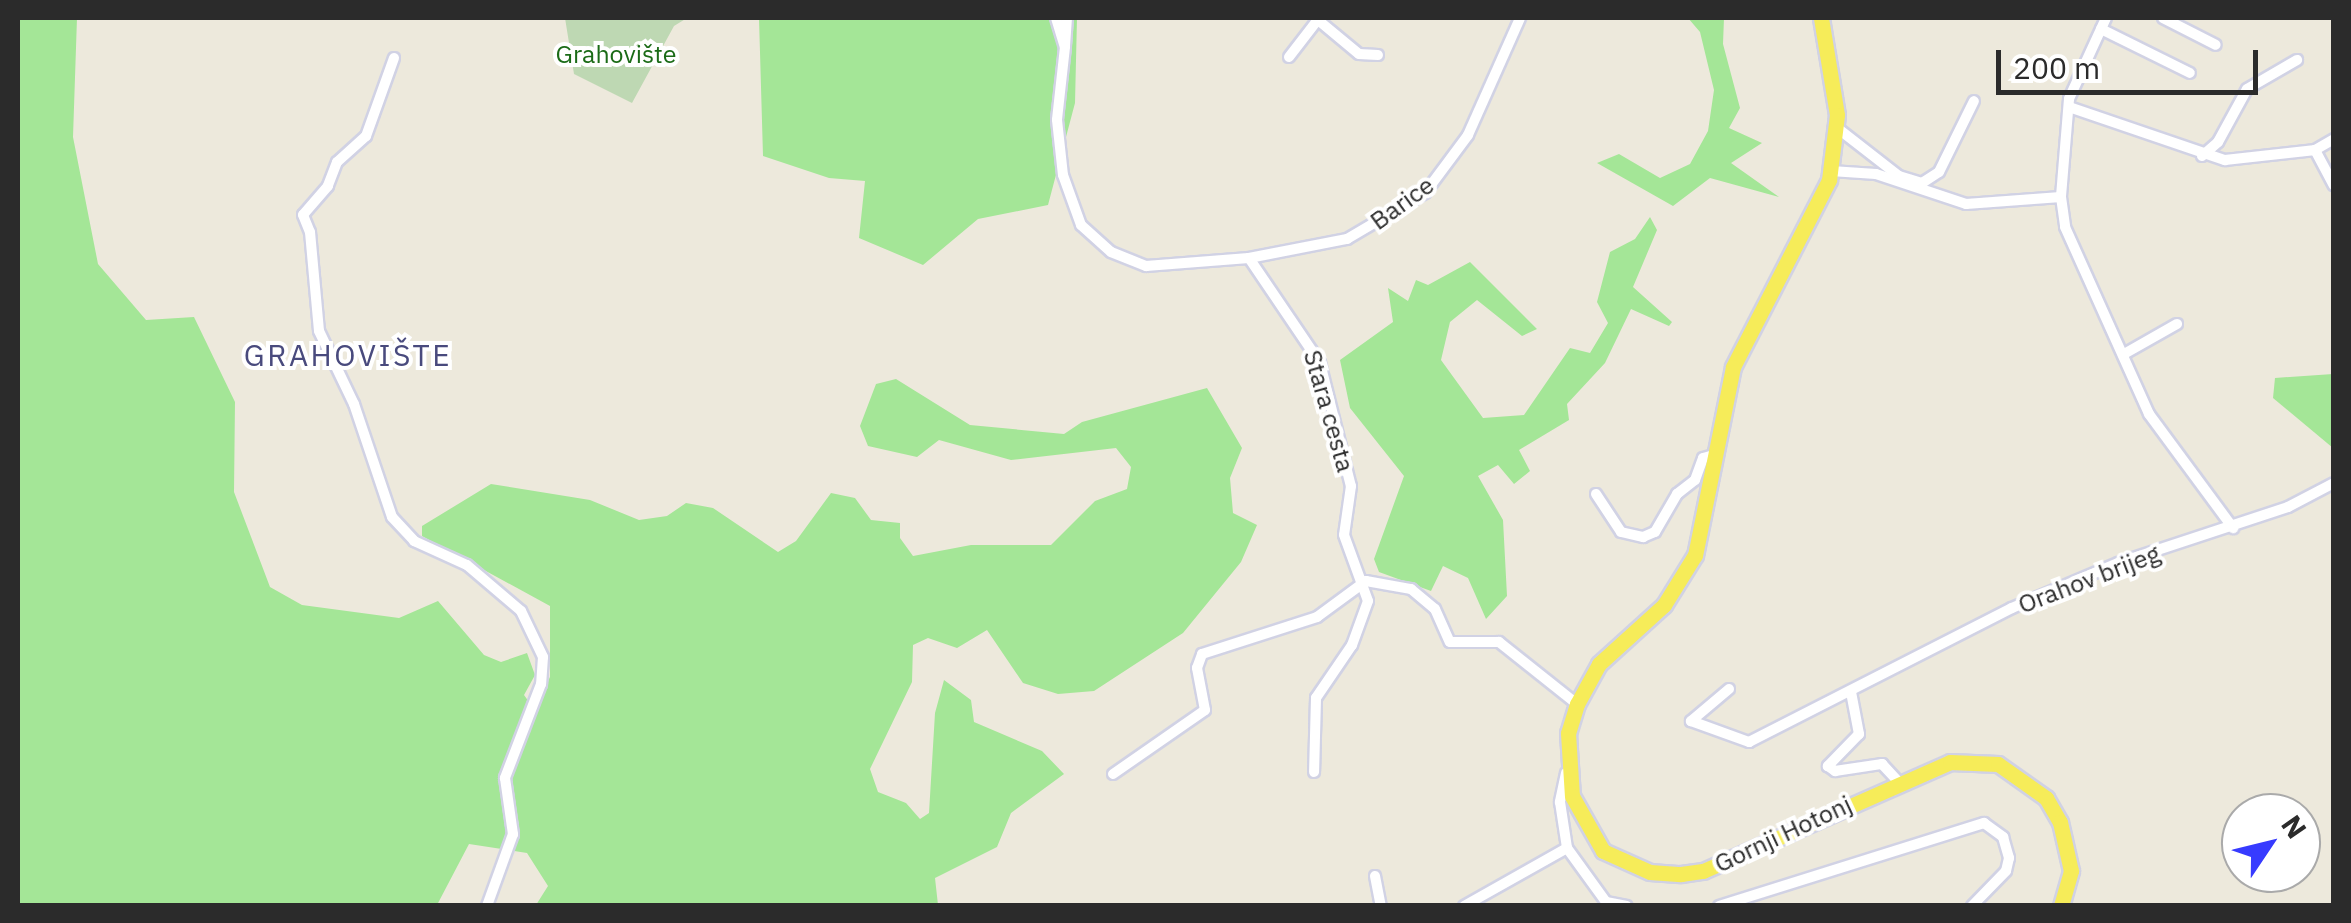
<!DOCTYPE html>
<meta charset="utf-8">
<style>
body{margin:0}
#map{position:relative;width:2351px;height:923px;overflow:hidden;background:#ede9dc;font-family:"IBM Plex Sans",sans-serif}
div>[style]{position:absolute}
.green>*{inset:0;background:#a4e697}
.cemetery>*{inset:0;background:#bed8b3}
.roads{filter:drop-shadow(2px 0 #d1d2e4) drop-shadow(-2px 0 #d1d2e4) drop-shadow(0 2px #d1d2e4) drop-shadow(0 -2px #d1d2e4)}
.minor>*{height:10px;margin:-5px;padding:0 5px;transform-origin:5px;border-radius:5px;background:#fff}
.primary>*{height:15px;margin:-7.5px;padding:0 7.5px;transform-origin:7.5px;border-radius:7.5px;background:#f6ec59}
span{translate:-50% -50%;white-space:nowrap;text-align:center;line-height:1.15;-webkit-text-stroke:8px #fff;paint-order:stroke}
.park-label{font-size:25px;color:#1b6b17}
.street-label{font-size:25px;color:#2b2b2b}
.quarter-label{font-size:30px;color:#494a7d;letter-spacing:2.5px}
.frame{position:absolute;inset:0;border:20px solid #2b2b2b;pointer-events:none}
.north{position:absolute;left:2221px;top:793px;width:100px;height:100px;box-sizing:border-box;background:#fff;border:2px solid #aaa;border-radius:50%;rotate:55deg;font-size:28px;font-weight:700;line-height:40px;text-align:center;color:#2b2b2b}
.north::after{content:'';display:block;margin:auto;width:35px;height:45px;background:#373bff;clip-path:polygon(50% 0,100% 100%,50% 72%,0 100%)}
.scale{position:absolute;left:1996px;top:50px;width:262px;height:45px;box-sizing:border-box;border:5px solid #2b2b2b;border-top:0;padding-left:12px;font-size:30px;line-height:35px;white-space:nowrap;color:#2b2b2b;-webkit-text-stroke:8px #fff;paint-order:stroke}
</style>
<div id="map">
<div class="green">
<i style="clip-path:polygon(18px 18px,77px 18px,73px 137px,98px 264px,146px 320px,194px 317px,235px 402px,234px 492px,270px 587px,302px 605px,399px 618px,438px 601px,484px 655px,501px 662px,527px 653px,535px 675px,524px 695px,534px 709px,550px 677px,550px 606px,422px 536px,422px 526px,491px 484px,590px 500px,639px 520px,667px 516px,686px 503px,713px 508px,778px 552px,796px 541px,831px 493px,855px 498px,871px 520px,900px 523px,900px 538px,913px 556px,971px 545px,1051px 545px,1095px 501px,1127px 489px,1131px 467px,1116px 448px,1011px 460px,939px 440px,917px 457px,868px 446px,860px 426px,876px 384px,896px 379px,970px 425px,1064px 434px,1082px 422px,1207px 388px,1242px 448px,1230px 478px,1233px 513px,1257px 525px,1241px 562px,1183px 633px,1094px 691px,1058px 694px,1023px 683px,987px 630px,957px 648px,928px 638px,913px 645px,912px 682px,870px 769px,878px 792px,906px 803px,920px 819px,929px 813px,935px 713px,944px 680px,971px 700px,974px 722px,1042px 751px,1064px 774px,1011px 813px,997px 847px,935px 878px,938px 905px,536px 905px,548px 886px,527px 853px,469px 844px,437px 905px,18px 905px)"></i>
<i style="clip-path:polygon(759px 18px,1077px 18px,1075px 103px,1048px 205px,978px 219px,923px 265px,859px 238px,865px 181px,829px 178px,763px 156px)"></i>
<i style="clip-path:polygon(1688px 18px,1724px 18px,1723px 44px,1740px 108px,1729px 128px,1762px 143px,1731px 163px,1779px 197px,1710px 178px,1673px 206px,1597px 163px,1619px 154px,1660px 178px,1690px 164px,1708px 131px,1714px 90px,1700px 32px)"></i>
<i style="clip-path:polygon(1650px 217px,1657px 230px,1633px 287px,1672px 322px,1669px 326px,1631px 309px,1605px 363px,1567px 404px,1569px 420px,1519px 450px,1530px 471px,1514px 484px,1498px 465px,1478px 476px,1503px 520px,1507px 596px,1486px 619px,1468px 578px,1443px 566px,1431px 591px,1379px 572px,1374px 559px,1404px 476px,1350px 408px,1340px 360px,1393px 322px,1388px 288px,1408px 301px,1416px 280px,1428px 285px,1470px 262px,1537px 329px,1522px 336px,1477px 300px,1450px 322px,1441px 360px,1483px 418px,1524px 415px,1570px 348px,1590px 353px,1608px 323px,1597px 302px,1610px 252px,1635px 239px)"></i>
<i style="clip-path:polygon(2333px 374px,2334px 374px,2333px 448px,2273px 398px,2275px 378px)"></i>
</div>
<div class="cemetery">
<i style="clip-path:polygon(565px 18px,687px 18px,674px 26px,632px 103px,574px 74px)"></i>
</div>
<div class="roads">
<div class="minor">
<i style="left:1056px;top:18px;width:30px;rotate:73deg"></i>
<i style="left:1065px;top:47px;width:73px;rotate:96.3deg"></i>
<i style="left:1057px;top:120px;width:55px;rotate:83.8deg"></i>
<i style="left:1063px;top:175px;width:53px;rotate:70.2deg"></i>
<i style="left:1081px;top:225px;width:40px;rotate:42deg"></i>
<i style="left:1111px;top:252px;width:38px;rotate:22deg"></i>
<i style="left:1146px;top:266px;width:103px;rotate:-4.4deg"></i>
<i style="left:1249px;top:258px;width:127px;rotate:55.9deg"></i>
<i style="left:1320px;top:363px;width:127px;rotate:75.9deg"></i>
<i style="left:1351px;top:486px;width:49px;rotate:98.1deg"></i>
<i style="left:1344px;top:535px;width:70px;rotate:70deg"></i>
<i style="left:1368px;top:601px;width:47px;rotate:110deg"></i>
<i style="left:1352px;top:645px;width:64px;rotate:124.2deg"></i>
<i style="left:1316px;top:698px;width:74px;rotate:91.5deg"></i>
<i style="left:2106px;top:18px;width:89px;rotate:114.6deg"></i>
<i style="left:2069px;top:99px;width:98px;rotate:94.7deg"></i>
<i style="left:2061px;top:197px;width:30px;rotate:82deg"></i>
<i style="left:2065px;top:227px;width:205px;rotate:65.8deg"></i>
<i style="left:2149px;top:414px;width:142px;rotate:53.6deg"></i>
<i style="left:2163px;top:18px;width:59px;rotate:27deg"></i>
<i style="left:1318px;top:20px;width:53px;rotate:39.7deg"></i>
<i style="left:1359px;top:54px;width:19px;rotate:3deg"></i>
<i style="left:2101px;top:29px;width:99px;rotate:26.3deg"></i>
<i style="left:1065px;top:46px;width:28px;rotate:-86deg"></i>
<i style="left:1289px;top:57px;width:49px;rotate:-52.4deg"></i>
<i style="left:394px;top:58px;width:83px;rotate:109.7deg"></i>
<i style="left:366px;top:136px;width:39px;rotate:138deg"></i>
<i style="left:337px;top:162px;width:26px;rotate:111deg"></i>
<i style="left:328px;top:186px;width:38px;rotate:131deg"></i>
<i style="left:303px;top:215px;width:18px;rotate:68deg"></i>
<i style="left:310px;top:232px;width:99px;rotate:84.8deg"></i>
<i style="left:319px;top:331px;width:81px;rotate:64.4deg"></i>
<i style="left:354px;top:404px;width:119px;rotate:71.4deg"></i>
<i style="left:392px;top:517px;width:33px;rotate:47deg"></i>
<i style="left:414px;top:541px;width:58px;rotate:24.4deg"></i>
<i style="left:467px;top:565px;width:71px;rotate:40.4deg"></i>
<i style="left:521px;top:611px;width:51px;rotate:64.4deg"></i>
<i style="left:543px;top:657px;width:27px;rotate:94deg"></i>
<i style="left:541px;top:684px;width:101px;rotate:111deg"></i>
<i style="left:505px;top:778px;width:57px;rotate:81.9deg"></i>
<i style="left:513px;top:834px;width:77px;rotate:109.9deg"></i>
<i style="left:2069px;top:107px;width:165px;rotate:18.8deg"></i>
<i style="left:2225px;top:160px;width:91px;rotate:-6.3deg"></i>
<i style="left:2315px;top:150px;width:22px;rotate:-30deg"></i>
<i style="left:1836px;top:127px;width:80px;rotate:37.9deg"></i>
<i style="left:1899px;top:176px;width:24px;rotate:17deg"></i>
<i style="left:1922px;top:183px;width:20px;rotate:-33deg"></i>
<i style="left:1939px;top:172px;width:79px;rotate:-63.8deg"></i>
<i style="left:2315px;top:150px;width:40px;rotate:62deg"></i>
<i style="left:2202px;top:156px;width:21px;rotate:-41deg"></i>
<i style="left:2218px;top:142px;width:60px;rotate:-61.3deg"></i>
<i style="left:2247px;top:89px;width:58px;rotate:-30.1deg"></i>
<i style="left:1831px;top:171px;width:45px;rotate:3.8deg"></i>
<i style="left:1876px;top:174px;width:95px;rotate:18.4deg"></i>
<i style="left:1966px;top:204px;width:95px;rotate:-4.2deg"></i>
<i style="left:1249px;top:258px;width:100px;rotate:-11deg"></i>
<i style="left:1347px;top:239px;width:91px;rotate:-30.5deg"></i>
<i style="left:1425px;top:193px;width:72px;rotate:-53.4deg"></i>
<i style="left:1468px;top:135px;width:128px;rotate:-66deg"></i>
<i style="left:2124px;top:354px;width:61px;rotate:-29.5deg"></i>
<i style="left:1596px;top:494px;width:45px;rotate:56.7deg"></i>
<i style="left:1621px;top:532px;width:23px;rotate:13deg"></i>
<i style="left:1643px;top:537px;width:13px;rotate:-23deg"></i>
<i style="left:1655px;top:532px;width:44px;rotate:-59.9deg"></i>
<i style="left:1677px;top:494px;width:23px;rotate:-38deg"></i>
<i style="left:1695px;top:480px;width:23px;rotate:-70deg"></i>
<i style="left:1703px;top:458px;width:11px;rotate:-15deg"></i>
<i style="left:1729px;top:689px;width:50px;rotate:139.9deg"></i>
<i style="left:1691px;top:721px;width:62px;rotate:19.9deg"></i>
<i style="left:1749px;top:742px;width:295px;rotate:-27deg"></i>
<i style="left:2012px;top:608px;width:115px;rotate:-23deg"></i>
<i style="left:2118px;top:563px;width:179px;rotate:-18.2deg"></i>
<i style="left:2288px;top:507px;width:52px;rotate:-27.6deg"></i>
<i style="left:1851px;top:692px;width:43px;rotate:79.2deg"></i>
<i style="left:1859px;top:734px;width:45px;rotate:134.1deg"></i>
<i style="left:1828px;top:766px;width:9px;rotate:36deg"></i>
<i style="left:1835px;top:771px;width:48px;rotate:-8.5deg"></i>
<i style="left:1882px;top:764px;width:23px;rotate:47deg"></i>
<i style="left:1566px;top:773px;width:30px;rotate:102deg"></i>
<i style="left:1560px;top:802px;width:47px;rotate:81.3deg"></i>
<i style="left:1567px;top:848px;width:72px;rotate:54.1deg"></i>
<i style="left:1113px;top:774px;width:112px;rotate:-34.8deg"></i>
<i style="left:1205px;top:710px;width:43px;rotate:-100.8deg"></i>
<i style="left:1197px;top:668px;width:15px;rotate:-70deg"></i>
<i style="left:1202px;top:654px;width:121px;rotate:-17.8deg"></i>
<i style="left:1317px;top:617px;width:61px;rotate:-36.3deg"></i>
<i style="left:1366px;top:581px;width:46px;rotate:10.1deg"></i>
<i style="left:1411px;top:589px;width:31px;rotate:40deg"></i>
<i style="left:1435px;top:609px;width:36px;rotate:66deg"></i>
<i style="left:1450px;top:642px;width:49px"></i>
<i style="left:1499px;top:642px;width:100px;rotate:38.5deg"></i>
<i style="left:1375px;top:876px;width:31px;rotate:79deg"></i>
<i style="left:1606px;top:902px;width:21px;rotate:11deg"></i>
<i style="left:1464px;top:906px;width:118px;rotate:-29.4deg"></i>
<i style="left:1719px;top:906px;width:278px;rotate:-17.4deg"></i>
<i style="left:1984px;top:823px;width:24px;rotate:36deg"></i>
<i style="left:2003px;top:837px;width:22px;rotate:74deg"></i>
<i style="left:2009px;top:858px;width:13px;rotate:103deg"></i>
<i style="left:2006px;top:871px;width:49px;rotate:134.2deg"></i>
</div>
<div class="primary">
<i style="left:1821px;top:18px;width:98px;rotate:80.6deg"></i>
<i style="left:1837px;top:115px;width:65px;rotate:97deg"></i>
<i style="left:1829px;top:180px;width:210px;rotate:117.2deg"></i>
<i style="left:1733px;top:367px;width:192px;rotate:101.4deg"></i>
<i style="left:1695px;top:555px;width:59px;rotate:121.8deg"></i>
<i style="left:1664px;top:605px;width:88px;rotate:137.8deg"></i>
<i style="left:1599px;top:664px;width:46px;rotate:118.8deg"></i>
<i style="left:1577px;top:704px;width:30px;rotate:107deg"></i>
<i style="left:1568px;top:733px;width:63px;rotate:86.4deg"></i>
<i style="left:1572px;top:796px;width:63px;rotate:60.6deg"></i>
<i style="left:1603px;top:851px;width:51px;rotate:24.1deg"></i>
<i style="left:1650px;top:872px;width:31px;rotate:4deg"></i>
<i style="left:1681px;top:874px;width:22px;rotate:-8deg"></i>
<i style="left:1703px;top:871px;width:270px;rotate:-23.8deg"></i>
<i style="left:1950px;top:762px;width:48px;rotate:2.4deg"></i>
<i style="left:1998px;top:764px;width:59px;rotate:35.3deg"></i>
<i style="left:2046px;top:798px;width:28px;rotate:60deg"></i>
<i style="left:2060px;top:822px;width:50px;rotate:77.3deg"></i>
<i style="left:2071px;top:871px;width:36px;rotate:106deg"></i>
</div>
</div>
<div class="park-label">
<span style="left:616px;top:54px">Grahovište</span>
</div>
<div class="street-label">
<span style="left:1402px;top:203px;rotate:-36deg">Barice</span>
<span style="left:1329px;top:411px;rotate:74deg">Stara cesta</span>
<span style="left:2089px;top:579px;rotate:-21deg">Orahov brijeg</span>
<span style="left:1783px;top:834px;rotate:-25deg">Gornji Hotonj</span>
</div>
<div class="quarter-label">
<span style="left:348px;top:355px">GRAHOVIŠTE</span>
</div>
<div class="frame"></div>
<div class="north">N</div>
<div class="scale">200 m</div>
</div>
